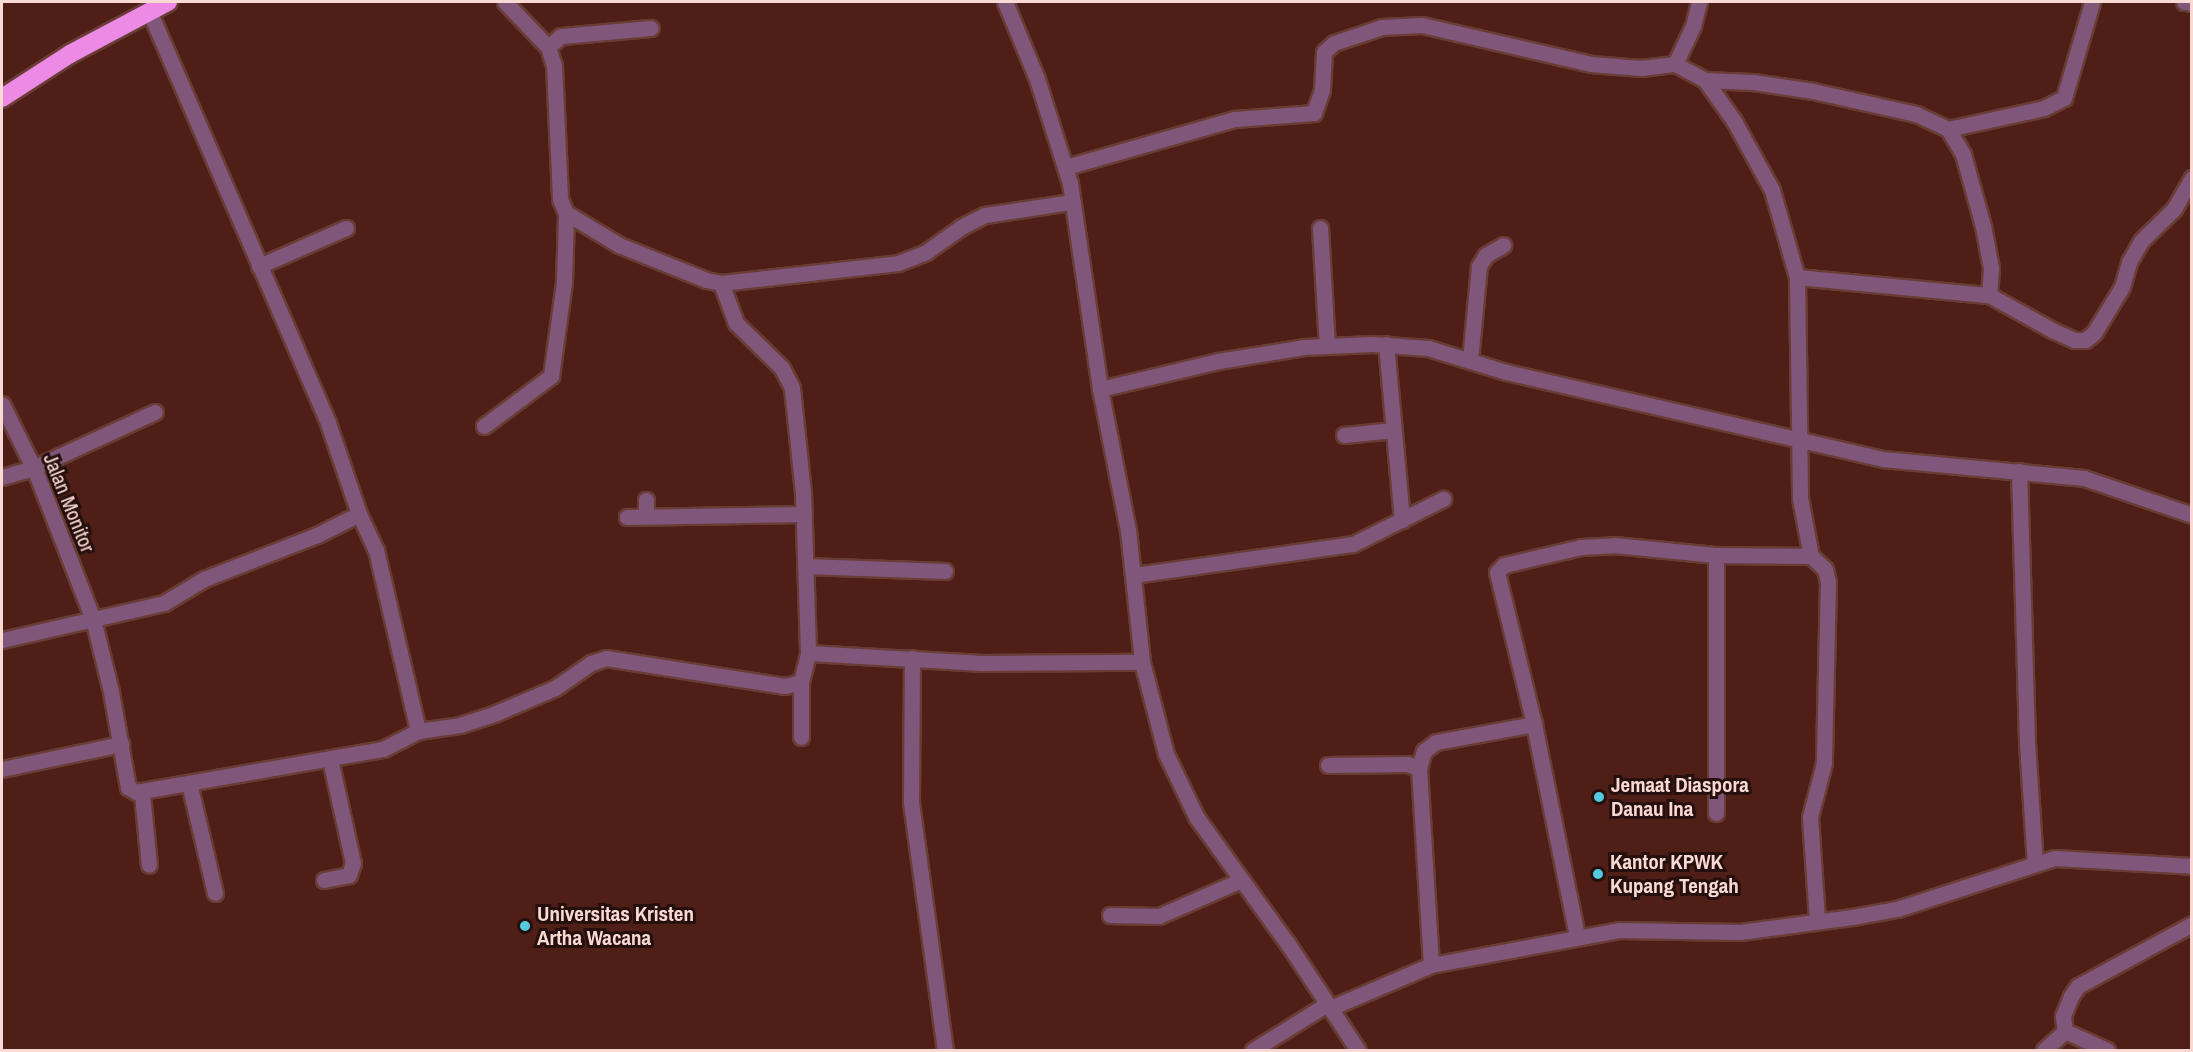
<!DOCTYPE html>
<style>
body{margin:0}
#map{position:relative;width:2193px;height:1052px;overflow:hidden;background:#4e1e17;font-family:"Archivo Narrow",sans-serif}
div>[style]{position:absolute}
.roads{filter:drop-shadow(2px 0 #693c35) drop-shadow(-2px 0 #693c35) drop-shadow(0 2px #693c35) drop-shadow(0 -2px #693c35)}
.minor>*{height:15px;margin:-7.5px;padding:0 7.5px;transform-origin:7.5px;border-radius:7.5px;background:#80577b}
.highway>*{height:18px;margin:-9px;padding:0 9px;transform-origin:9px;border-radius:9px;background:#ed8ae5}
.dots>*{width:16px;height:16px;translate:-50% -50%;box-sizing:border-box;border:3px solid #26100d;border-radius:50%}
span{translate:-50% -50%;white-space:nowrap;text-align:center;line-height:1.15;-webkit-text-stroke:6px #26100d;paint-order:stroke}
.street-label{font-size:21px;color:#f9d9d3}
.poi-label{font-size:21px;color:#f9d9d3;font-weight:700}
.left{translate:0 -50%;text-align:left}
.frame{position:absolute;inset:0;border:3px solid #f9d9d3;pointer-events:none}
</style>
<div id="map">
<div class="roads">
<div class="minor">
<i style="left:505px;top:2px;width:62px;rotate:46.3deg"></i>
<i style="left:548px;top:47px;width:19px;rotate:72deg"></i>
<i style="left:554px;top:65px;width:134px;rotate:87.4deg"></i>
<i style="left:560px;top:199px;width:15px;rotate:67deg"></i>
<i style="left:566px;top:213px;width:62px;rotate:31.1deg"></i>
<i style="left:619px;top:245px;width:94px;rotate:21.9deg"></i>
<i style="left:706px;top:280px;width:15px;rotate:11deg"></i>
<i style="left:721px;top:283px;width:178px;rotate:-6.4deg"></i>
<i style="left:898px;top:263px;width:30px;rotate:-21deg"></i>
<i style="left:926px;top:252px;width:43px;rotate:-35.5deg"></i>
<i style="left:961px;top:227px;width:27px;rotate:-27deg"></i>
<i style="left:985px;top:215px;width:87px;rotate:-8.6deg"></i>
<i style="left:1005px;top:2px;width:83px;rotate:67.4deg"></i>
<i style="left:1037px;top:79px;width:109px;rotate:72.4deg"></i>
<i style="left:1070px;top:183px;width:208px;rotate:81.7deg"></i>
<i style="left:1100px;top:389px;width:144px;rotate:78.8deg"></i>
<i style="left:1128px;top:530px;width:133px;rotate:83.9deg"></i>
<i style="left:1142px;top:662px;width:95px;rotate:75.4deg"></i>
<i style="left:1166px;top:754px;width:71px;rotate:64.2deg"></i>
<i style="left:1197px;top:818px;width:155px;rotate:54.2deg"></i>
<i style="left:1288px;top:944px;width:127px;rotate:56.6deg"></i>
<i style="left:1699px;top:2px;width:25px;rotate:104deg"></i>
<i style="left:1693px;top:26px;width:42px;rotate:115.3deg"></i>
<i style="left:1675px;top:64px;width:34px;rotate:28deg"></i>
<i style="left:1705px;top:80px;width:50px;rotate:54.7deg"></i>
<i style="left:1734px;top:121px;width:79px;rotate:61.2deg"></i>
<i style="left:1772px;top:190px;width:91px;rotate:74deg"></i>
<i style="left:1797px;top:277px;width:221px;rotate:89.2deg"></i>
<i style="left:1800px;top:498px;width:59px;rotate:79.3deg"></i>
<i style="left:1811px;top:556px;width:19px;rotate:43deg"></i>
<i style="left:1825px;top:569px;width:13px;rotate:77deg"></i>
<i style="left:1828px;top:582px;width:181px;rotate:91.3deg"></i>
<i style="left:1824px;top:763px;width:56px;rotate:104.5deg"></i>
<i style="left:1810px;top:817px;width:103px;rotate:86.1deg"></i>
<i style="left:2184px;top:2px;width:8px;rotate:7deg"></i>
<i style="left:150px;top:13px;width:447px;rotate:66.5deg"></i>
<i style="left:328px;top:423px;width:96px;rotate:71.2deg"></i>
<i style="left:359px;top:514px;width:40px;rotate:65deg"></i>
<i style="left:376px;top:550px;width:186px;rotate:76.9deg"></i>
<i style="left:548px;top:47px;width:17px;rotate:-40deg"></i>
<i style="left:561px;top:36px;width:90px;rotate:-5.1deg"></i>
<i style="left:1705px;top:80px;width:48px;rotate:2.4deg"></i>
<i style="left:1753px;top:82px;width:61px;rotate:8.5deg"></i>
<i style="left:1813px;top:91px;width:106px;rotate:12.6deg"></i>
<i style="left:1916px;top:114px;width:35px;rotate:25deg"></i>
<i style="left:1948px;top:129px;width:29px;rotate:59deg"></i>
<i style="left:1963px;top:154px;width:75px;rotate:74.5deg"></i>
<i style="left:1983px;top:226px;width:43px;rotate:79.2deg"></i>
<i style="left:1991px;top:268px;width:27px;rotate:94deg"></i>
<i style="left:1948px;top:129px;width:98px;rotate:-12.3deg"></i>
<i style="left:2044px;top:108px;width:22px;rotate:-27deg"></i>
<i style="left:2064px;top:98px;width:100px;rotate:-73.7deg"></i>
<i style="left:1066px;top:167px;width:176px;rotate:-15.9deg"></i>
<i style="left:1235px;top:119px;width:79px;rotate:-4.3deg"></i>
<i style="left:1314px;top:113px;width:24px;rotate:-71deg"></i>
<i style="left:1322px;top:90px;width:38px;rotate:-87deg"></i>
<i style="left:1324px;top:52px;width:13px;rotate:-42deg"></i>
<i style="left:1334px;top:43px;width:51px;rotate:-18.4deg"></i>
<i style="left:1382px;top:27px;width:40px;rotate:-2.9deg"></i>
<i style="left:1422px;top:25px;width:173px;rotate:13deg"></i>
<i style="left:1591px;top:64px;width:50px;rotate:4.6deg"></i>
<i style="left:1641px;top:68px;width:34px;rotate:-7deg"></i>
<i style="left:1320px;top:228px;width:117px;rotate:86.6deg"></i>
<i style="left:259px;top:266px;width:95px;rotate:-23.6deg"></i>
<i style="left:1797px;top:277px;width:193px;rotate:5.4deg"></i>
<i style="left:1989px;top:295px;width:74px;rotate:29deg"></i>
<i style="left:2054px;top:331px;width:22px;rotate:24deg"></i>
<i style="left:2074px;top:340px;width:11px"></i>
<i style="left:2085px;top:340px;width:11px;rotate:-38deg"></i>
<i style="left:2094px;top:333px;width:54px;rotate:-58.7deg"></i>
<i style="left:2122px;top:287px;width:26px;rotate:-74deg"></i>
<i style="left:2129px;top:262px;width:24px;rotate:-60deg"></i>
<i style="left:2141px;top:241px;width:46px;rotate:-44.1deg"></i>
<i style="left:2174px;top:209px;width:36px;rotate:-60deg"></i>
<i style="left:721px;top:283px;width:43px;rotate:69.4deg"></i>
<i style="left:736px;top:323px;width:64px;rotate:44.4deg"></i>
<i style="left:782px;top:368px;width:22px;rotate:63deg"></i>
<i style="left:792px;top:388px;width:105px;rotate:84deg"></i>
<i style="left:803px;top:492px;width:161px;rotate:88.2deg"></i>
<i style="left:808px;top:653px;width:171px;rotate:3.3deg"></i>
<i style="left:979px;top:663px;width:163px;rotate:-0.4deg"></i>
<i style="left:1386px;top:344px;width:177px;rotate:84.8deg"></i>
<i style="left:1470px;top:361px;width:95px;rotate:-84.6deg"></i>
<i style="left:1479px;top:266px;width:13px;rotate:-58deg"></i>
<i style="left:1486px;top:255px;width:20px;rotate:-30deg"></i>
<i style="left:1100px;top:389px;width:121px;rotate:-13.3deg"></i>
<i style="left:1218px;top:361px;width:87px;rotate:-9.2deg"></i>
<i style="left:1304px;top:347px;width:68px;rotate:-2.5deg"></i>
<i style="left:1372px;top:344px;width:56px;rotate:4.1deg"></i>
<i style="left:1428px;top:348px;width:82px;rotate:17.1deg"></i>
<i style="left:1506px;top:372px;width:387px;rotate:13deg"></i>
<i style="left:1883px;top:459px;width:202px;rotate:5.4deg"></i>
<i style="left:2084px;top:478px;width:114px;rotate:18.9deg"></i>
<i style="left:2px;top:404px;width:77px;rotate:63.8deg"></i>
<i style="left:36px;top:473px;width:157px;rotate:68.7deg"></i>
<i style="left:93px;top:619px;width:75px;rotate:76.1deg"></i>
<i style="left:111px;top:692px;width:97px;rotate:79.9deg"></i>
<i style="left:128px;top:787px;width:9px;rotate:32deg"></i>
<i style="left:136px;top:792px;width:251px;rotate:-9.9deg"></i>
<i style="left:383px;top:749px;width:39px;rotate:-27deg"></i>
<i style="left:418px;top:731px;width:42px;rotate:-8.1deg"></i>
<i style="left:460px;top:725px;width:38px;rotate:-18deg"></i>
<i style="left:496px;top:713px;width:64px;rotate:-23deg"></i>
<i style="left:555px;top:688px;width:44px;rotate:-34.8deg"></i>
<i style="left:591px;top:663px;width:16px;rotate:-18deg"></i>
<i style="left:606px;top:658px;width:181px;rotate:8.9deg"></i>
<i style="left:785px;top:686px;width:16px;rotate:-14deg"></i>
<i style="left:801px;top:682px;width:30px;rotate:-76deg"></i>
<i style="left:484px;top:426px;width:84px;rotate:-36.7deg"></i>
<i style="left:551px;top:376px;width:95px;rotate:-82.1deg"></i>
<i style="left:564px;top:282px;width:69px;rotate:-88.3deg"></i>
<i style="left:1344px;top:435px;width:50px;rotate:-5.7deg"></i>
<i style="left:2019px;top:471px;width:272px;rotate:88.3deg"></i>
<i style="left:2027px;top:743px;width:119px;rotate:86.2deg"></i>
<i style="left:2px;top:477px;width:32px;rotate:-16deg"></i>
<i style="left:33px;top:468px;width:134px;rotate:-24.7deg"></i>
<i style="left:646px;top:500px;width:16px;rotate:90deg"></i>
<i style="left:627px;top:517px;width:177px;rotate:-1deg"></i>
<i style="left:1716px;top:555px;width:258px;rotate:90deg"></i>
<i style="left:806px;top:566px;width:139px;rotate:2.1deg"></i>
<i style="left:1134px;top:575px;width:221px;rotate:-8.1deg"></i>
<i style="left:1353px;top:544px;width:101px;rotate:-26.6deg"></i>
<i style="left:2px;top:640px;width:166px;rotate:-12.9deg"></i>
<i style="left:164px;top:603px;width:47px;rotate:-31deg"></i>
<i style="left:204px;top:579px;width:121px;rotate:-21.3deg"></i>
<i style="left:317px;top:535px;width:47px;rotate:-26.6deg"></i>
<i style="left:912px;top:658px;width:144px;rotate:90.4deg"></i>
<i style="left:911px;top:802px;width:250px;rotate:82.2deg"></i>
<i style="left:801px;top:737px;width:55px;rotate:-90deg"></i>
<i style="left:1328px;top:765px;width:79px;rotate:-0.7deg"></i>
<i style="left:1407px;top:764px;width:13px;rotate:18deg"></i>
<i style="left:1419px;top:768px;width:197px;rotate:86.5deg"></i>
<i style="left:1431px;top:965px;width:110px;rotate:156.9deg"></i>
<i style="left:1419px;top:768px;width:18px;rotate:-74deg"></i>
<i style="left:1424px;top:751px;width:15px;rotate:-37deg"></i>
<i style="left:1436px;top:742px;width:100px;rotate:-10.4deg"></i>
<i style="left:2px;top:769px;width:122px;rotate:-11.9deg"></i>
<i style="left:189px;top:783px;width:113px;rotate:76.7deg"></i>
<i style="left:142px;top:794px;width:71px;rotate:84.4deg"></i>
<i style="left:324px;top:880px;width:25px;rotate:-11deg"></i>
<i style="left:349px;top:875px;width:13px;rotate:-72deg"></i>
<i style="left:353px;top:863px;width:107px;rotate:-102.5deg"></i>
<i style="left:1110px;top:915px;width:49px;rotate:1.2deg"></i>
<i style="left:1159px;top:916px;width:90px;rotate:-23.7deg"></i>
<i style="left:1577px;top:936px;width:216px;rotate:-101.5deg"></i>
<i style="left:1534px;top:724px;width:156px;rotate:-103.7deg"></i>
<i style="left:1497px;top:572px;width:10px;rotate:-45deg"></i>
<i style="left:1504px;top:565px;width:79px;rotate:-13.2deg"></i>
<i style="left:1581px;top:547px;width:33px;rotate:-3deg"></i>
<i style="left:1614px;top:545px;width:102px;rotate:5.6deg"></i>
<i style="left:1716px;top:555px;width:95px;rotate:0.6deg"></i>
<i style="left:1431px;top:965px;width:191px;rotate:-10.5deg"></i>
<i style="left:1619px;top:930px;width:121px;rotate:0.9deg"></i>
<i style="left:1740px;top:932px;width:113px;rotate:-7.6deg"></i>
<i style="left:1852px;top:917px;width:46px;rotate:-10.1deg"></i>
<i style="left:1897px;top:909px;width:166px;rotate:-17.9deg"></i>
<i style="left:2055px;top:858px;width:137px;rotate:3.3deg"></i>
<i style="left:1253px;top:1050px;width:87px;rotate:-31.9deg"></i>
<i style="left:2044px;top:1050px;width:28px;rotate:-42deg"></i>
<i style="left:2107px;top:1050px;width:46px;rotate:-155.7deg"></i>
<i style="left:2065px;top:1031px;width:15px;rotate:-98deg"></i>
<i style="left:2063px;top:1016px;width:22px;rotate:-68deg"></i>
<i style="left:2071px;top:996px;width:12px;rotate:-55deg"></i>
<i style="left:2078px;top:986px;width:130px;rotate:-28.5deg"></i>
</div>
<div class="highway">
<i style="left:2px;top:98px;width:81px;rotate:-32.9deg"></i>
<i style="left:70px;top:54px;width:111px;rotate:-28deg"></i>
</div>
</div>
<div class="dots">
<i style="left:1599px;top:797px;background:#54cade"></i>
<i style="left:1598px;top:874px;background:#54cade"></i>
<i style="left:525px;top:926px;background:#54cade"></i>
</div>
<div class="street-label">
<span style="left:69px;top:503px;rotate:68deg">Jalan Monitor</span>
</div>
<div class="poi-label">
<span class="left" style="left:1611px;top:797px">Jemaat Diaspora<br>Danau Ina</span>
<span class="left" style="left:1610px;top:874px">Kantor KPWK<br>Kupang Tengah</span>
<span class="left" style="left:537px;top:926px">Universitas Kristen<br>Artha Wacana</span>
</div>
<div class="frame"></div>
</div>
